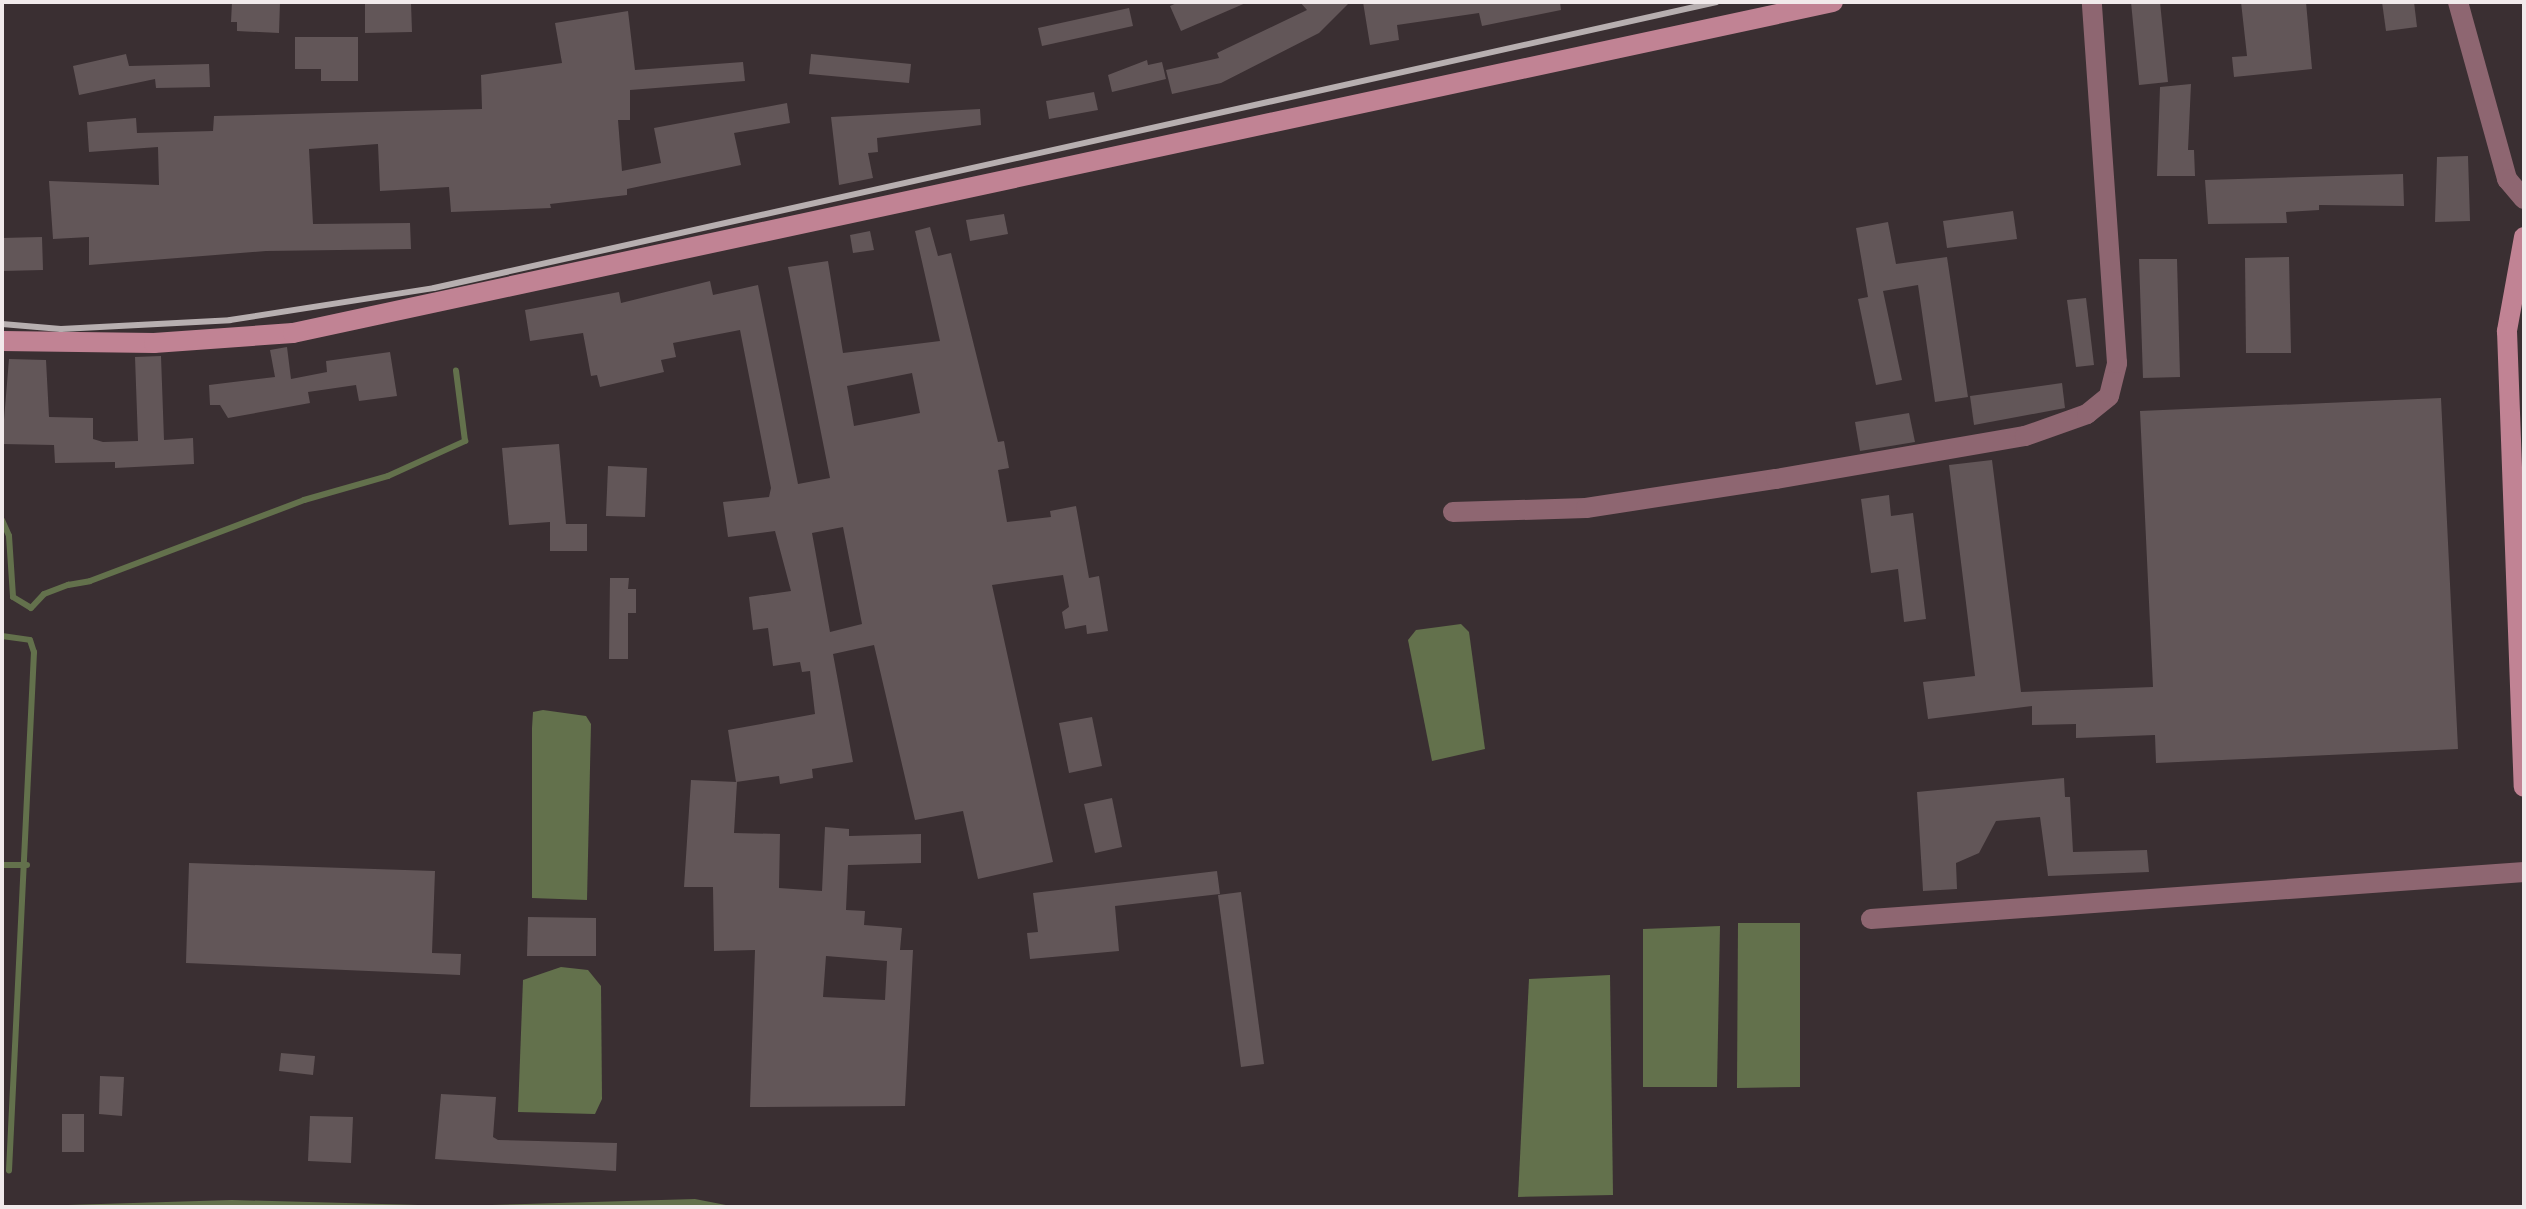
<!DOCTYPE html>
<style>
body{margin:0}
#map{position:relative;width:2526px;height:1209px;overflow:hidden;background:#3a2f32;font-family:"Zilla Slab",serif}
div>[style]{position:absolute}
.water>*{inset:0;background:#63714c}
.stream>*{height:6px;margin:-3px;padding:0 3px;transform-origin:3px;border-radius:3px;background:#63714c}
.building>*{inset:0;background:#625658}
.street>*{height:20px;margin:-10px;padding:0 10px;transform-origin:10px;border-radius:10px;background:#8e6671}
.secondary>*{height:20px;margin:-10px;padding:0 10px;transform-origin:10px;border-radius:10px;background:#c18394}
.rail>*{height:6px;margin:-3px;padding:0 3px;transform-origin:3px;border-radius:3px;background:#b7afb0}
span{translate:-50% -50%;white-space:nowrap;text-align:center;line-height:1.15;-webkit-text-stroke:6px #1e191a;paint-order:stroke}
.frame{position:absolute;inset:0;border:4px solid #f1eaeb;pointer-events:none}
</style>
<div id="map">
<div class="water">
<i style="clip-path:polygon(1461px 624px,1469px 632px,1485px 749px,1432px 761px,1408px 640px,1416px 630px)"></i>
<i style="clip-path:polygon(543px 710px,586px 716px,591px 724px,587px 900px,532px 898px,532px 728px,533px 712px)"></i>
<i style="clip-path:polygon(1738px 923px,1800px 923px,1800px 1087px,1737px 1088px)"></i>
<i style="clip-path:polygon(1720px 926px,1717px 1087px,1643px 1087px,1643px 929px)"></i>
<i style="clip-path:polygon(561px 967px,588px 970px,601px 986px,602px 1099px,595px 1114px,518px 1112px,523px 980px)"></i>
<i style="clip-path:polygon(1610px 975px,1613px 1195px,1518px 1197px,1529px 979px)"></i>
<i style="clip-path:polygon(695px 1199px,736px 1207px,2px 1207px,232px 1200px,455px 1206px)"></i>
</div>
<div class="stream">
<i style="left:2px;top:520px;width:17px;rotate:66deg"></i>
<i style="left:9px;top:536px;width:61px;rotate:86.2deg"></i>
<i style="left:13px;top:597px;width:21px;rotate:31deg"></i>
<i style="left:31px;top:608px;width:19px;rotate:-47deg"></i>
<i style="left:44px;top:594px;width:26px;rotate:-21deg"></i>
<i style="left:68px;top:585px;width:22px;rotate:-10deg"></i>
<i style="left:90px;top:581px;width:229px;rotate:-20.7deg"></i>
<i style="left:304px;top:500px;width:87px;rotate:-15.9deg"></i>
<i style="left:388px;top:476px;width:85px;rotate:-24.4deg"></i>
<i style="left:465px;top:441px;width:71px;rotate:-97.3deg"></i>
<i style="left:2px;top:636px;width:28px;rotate:8deg"></i>
<i style="left:30px;top:640px;width:13px;rotate:72deg"></i>
<i style="left:34px;top:652px;width:519px;rotate:92.76deg"></i>
<i style="left:2px;top:865px;width:25px"></i>
</div>
<div class="building">
<i style="clip-path:polygon(232px 2px,280px 2px,279px 33px,237px 31px,237px 22px,231px 22px)"></i>
<i style="clip-path:polygon(1179px 2px,1248px 2px,1181px 31px,1170px 6px)"></i>
<i style="clip-path:polygon(1300px 2px,1350px 2px,1319px 33px,1221px 83px,1172px 94px,1166px 70px,1219px 58px,1217px 53px,1307px 10px)"></i>
<i style="clip-path:polygon(1363px 2px,1560px 2px,1561px 10px,1482px 26px,1479px 13px,1397px 25px,1399px 40px,1370px 45px)"></i>
<i style="clip-path:polygon(2131px 2px,2160px 2px,2168px 82px,2139px 85px)"></i>
<i style="clip-path:polygon(2241px 2px,2306px 2px,2312px 69px,2234px 77px,2232px 57px,2247px 56px)"></i>
<i style="clip-path:polygon(2382px 2px,2414px 2px,2417px 27px,2386px 31px)"></i>
<i style="clip-path:polygon(411px 3px,412px 32px,365px 33px,365px 4px)"></i>
<i style="clip-path:polygon(1129px 8px,1133px 26px,1042px 46px,1038px 28px)"></i>
<i style="clip-path:polygon(628px 11px,635px 70px,743px 62px,745px 81px,630px 90px,630px 120px,618px 120px,622px 171px,661px 163px,654px 128px,787px 103px,790px 123px,734px 133px,741px 165px,627px 189px,627px 195px,550px 204px,551px 208px,451px 212px,449px 187px,380px 191px,378px 144px,309px 149px,313px 224px,410px 223px,411px 249px,266px 251px,89px 265px,89px 237px,53px 239px,49px 181px,159px 185px,158px 147px,89px 152px,87px 122px,136px 118px,137px 133px,213px 131px,214px 116px,482px 109px,481px 75px,562px 63px,555px 23px)"></i>
<i style="clip-path:polygon(295px 37px,358px 37px,358px 81px,321px 81px,321px 69px,295px 69px)"></i>
<i style="clip-path:polygon(126px 54px,129px 66px,209px 64px,210px 87px,156px 88px,155px 79px,79px 95px,73px 66px)"></i>
<i style="clip-path:polygon(811px 54px,911px 64px,909px 83px,809px 74px)"></i>
<i style="clip-path:polygon(1147px 60px,1148px 65px,1162px 62px,1166px 79px,1112px 92px,1108px 75px)"></i>
<i style="clip-path:polygon(2191px 84px,2188px 150px,2194px 150px,2195px 176px,2157px 176px,2160px 87px)"></i>
<i style="clip-path:polygon(1094px 92px,1098px 110px,1049px 119px,1046px 101px)"></i>
<i style="clip-path:polygon(980px 109px,981px 125px,877px 138px,878px 152px,868px 153px,873px 178px,839px 185px,831px 117px)"></i>
<i style="clip-path:polygon(2468px 156px,2470px 221px,2435px 222px,2437px 157px)"></i>
<i style="clip-path:polygon(2403px 174px,2404px 206px,2319px 205px,2319px 210px,2286px 212px,2287px 223px,2208px 224px,2205px 180px)"></i>
<i style="clip-path:polygon(2013px 211px,2017px 239px,1947px 248px,1943px 221px)"></i>
<i style="clip-path:polygon(1004px 214px,1008px 234px,970px 241px,966px 220px)"></i>
<i style="clip-path:polygon(1888px 222px,1896px 264px,1947px 257px,1968px 397px,1935px 402px,1918px 285px,1883px 291px,1902px 380px,1876px 385px,1858px 299px,1868px 297px,1856px 228px)"></i>
<i style="clip-path:polygon(evenodd,930px 227px,938px 256px,951px 253px,998px 442px,1004px 441px,1009px 468px,998px 470px,1007px 522px,1051px 517px,1050px 511px,1076px 506px,1089px 578px,1099px 576px,1108px 631px,1087px 634px,1086px 625px,1065px 629px,1062px 612px,1069px 607px,1063px 575px,992px 585px,1053px 862px,978px 879px,963px 811px,915px 820px,874px 645px,833px 654px,853px 762px,812px 769px,813px 778px,780px 784px,779px 776px,736px 782px,728px 730px,815px 714px,810px 671px,802px 672px,800px 662px,773px 666px,768px 628px,753px 630px,749px 597px,791px 591px,775px 531px,728px 537px,723px 502px,769px 497px,771px 488px,740px 330px,673px 343px,676px 357px,661px 360px,664px 372px,600px 387px,597px 375px,591px 376px,583px 333px,530px 341px,525px 310px,619px 292px,621px 303px,710px 281px,713px 295px,758px 285px,798px 484px,830px 478px,788px 267px,828px 261px,843px 353px,940px 341px,915px 231px,930px 227px,912px 373px,920px 413px,854px 426px,847px 386px,912px 373px,930px 227px,843px 527px,862px 624px,830px 632px,812px 533px,843px 527px)"></i>
<i style="clip-path:polygon(870px 231px,874px 250px,853px 253px,850px 235px)"></i>
<i style="clip-path:polygon(42px 237px,43px 270px,2px 271px,2px 238px)"></i>
<i style="clip-path:polygon(2289px 257px,2291px 353px,2246px 353px,2245px 258px)"></i>
<i style="clip-path:polygon(2139px 259px,2177px 259px,2180px 377px,2143px 378px)"></i>
<i style="clip-path:polygon(2086px 298px,2094px 365px,2076px 367px,2067px 300px)"></i>
<i style="clip-path:polygon(287px 347px,291px 379px,327px 372px,326px 361px,390px 352px,397px 396px,359px 401px,356px 385px,308px 392px,310px 403px,228px 418px,220px 405px,210px 405px,209px 385px,275px 377px,270px 350px)"></i>
<i style="clip-path:polygon(161px 356px,164px 440px,193px 438px,194px 464px,115px 468px,115px 462px,55px 463px,54px 445px,2px 444px,9px 359px,46px 360px,49px 417px,93px 418px,93px 439px,103px 442px,138px 441px,135px 357px)"></i>
<i style="clip-path:polygon(2062px 383px,2065px 408px,1974px 425px,1970px 396px)"></i>
<i style="clip-path:polygon(2441px 398px,2458px 749px,2156px 763px,2155px 735px,2076px 738px,2076px 724px,2032px 725px,2032px 706px,1928px 719px,1923px 682px,1975px 676px,1949px 465px,1992px 460px,2021px 692px,2153px 687px,2140px 411px)"></i>
<i style="clip-path:polygon(1909px 413px,1915px 442px,1860px 451px,1855px 422px)"></i>
<i style="clip-path:polygon(559px 444px,566px 524px,587px 524px,587px 551px,550px 551px,550px 522px,509px 525px,502px 448px)"></i>
<i style="clip-path:polygon(608px 466px,647px 468px,645px 517px,606px 516px)"></i>
<i style="clip-path:polygon(1889px 495px,1891px 516px,1913px 513px,1926px 619px,1904px 622px,1898px 569px,1871px 573px,1861px 499px)"></i>
<i style="clip-path:polygon(610px 578px,629px 578px,628px 589px,636px 589px,636px 613px,628px 613px,628px 659px,609px 659px)"></i>
<i style="clip-path:polygon(1092px 717px,1102px 766px,1069px 773px,1059px 723px)"></i>
<i style="clip-path:polygon(2064px 778px,2065px 797px,2070px 797px,2073px 852px,2147px 850px,2149px 872px,2048px 876px,2040px 817px,1996px 821px,1979px 853px,1956px 863px,1957px 889px,1923px 891px,1917px 792px)"></i>
<i style="clip-path:polygon(evenodd,691px 780px,737px 782px,734px 833px,780px 834px,779px 888px,822px 891px,825px 827px,849px 829px,849px 836px,921px 834px,921px 863px,848px 865px,846px 910px,865px 911px,864px 925px,902px 928px,900px 950px,913px 950px,905px 1106px,750px 1107px,755px 950px,714px 951px,713px 887px,684px 887px,691px 780px,826px 956px,887px 961px,885px 1000px,823px 997px,826px 956px)"></i>
<i style="clip-path:polygon(1112px 798px,1122px 847px,1095px 853px,1084px 804px)"></i>
<i style="clip-path:polygon(189px 863px,435px 871px,432px 953px,461px 954px,460px 975px,186px 963px)"></i>
<i style="clip-path:polygon(1217px 871px,1220px 894px,1115px 906px,1119px 951px,1030px 959px,1027px 933px,1038px 932px,1033px 893px)"></i>
<i style="clip-path:polygon(1241px 892px,1264px 1064px,1241px 1067px,1218px 895px)"></i>
<i style="clip-path:polygon(528px 917px,596px 918px,596px 956px,527px 956px)"></i>
<i style="clip-path:polygon(281px 1053px,315px 1056px,313px 1075px,279px 1071px)"></i>
<i style="clip-path:polygon(100px 1076px,124px 1077px,122px 1116px,99px 1114px)"></i>
<i style="clip-path:polygon(441px 1094px,496px 1097px,493px 1137px,498px 1140px,617px 1143px,616px 1171px,435px 1159px)"></i>
<i style="clip-path:polygon(62px 1114px,84px 1114px,84px 1152px,62px 1152px)"></i>
<i style="clip-path:polygon(310px 1116px,353px 1117px,351px 1163px,308px 1161px)"></i>
</div>
<div class="street">
<i style="left:2458px;top:2px;width:184px;rotate:74.5deg"></i>
<i style="left:2507px;top:179px;width:26px;rotate:50deg"></i>
<i style="left:1453px;top:512px;width:133px;rotate:-1.7deg"></i>
<i style="left:1586px;top:508px;width:192px;rotate:-8.7deg"></i>
<i style="left:1776px;top:479px;width:253px;rotate:-9.8deg"></i>
<i style="left:2025px;top:436px;width:66px;rotate:-19.5deg"></i>
<i style="left:2087px;top:414px;width:28px;rotate:-39deg"></i>
<i style="left:2109px;top:396px;width:34px;rotate:-76deg"></i>
<i style="left:2117px;top:363px;width:362px;rotate:-94deg"></i>
<i style="left:1871px;top:919px;width:655px;rotate:-4.12deg"></i>
</div>
<div class="secondary">
<i style="left:2524px;top:237px;width:96px;rotate:100.3deg"></i>
<i style="left:2507px;top:331px;width:456px;rotate:87.9deg"></i>
<i style="left:2px;top:341px;width:152px;rotate:0.8deg"></i>
<i style="left:154px;top:343px;width:139px;rotate:-4.1deg"></i>
<i style="left:293px;top:333px;width:1575px;rotate:-12.13deg"></i>
</div>
<div class="rail">
<i style="left:2px;top:324px;width:59px;rotate:4.8deg"></i>
<i style="left:61px;top:329px;width:169px;rotate:-3deg"></i>
<i style="left:230px;top:320px;width:206px;rotate:-8.9deg"></i>
<i style="left:434px;top:288px;width:1314px;rotate:-12.57deg"></i>
</div>
<div class="frame"></div>
</div>
